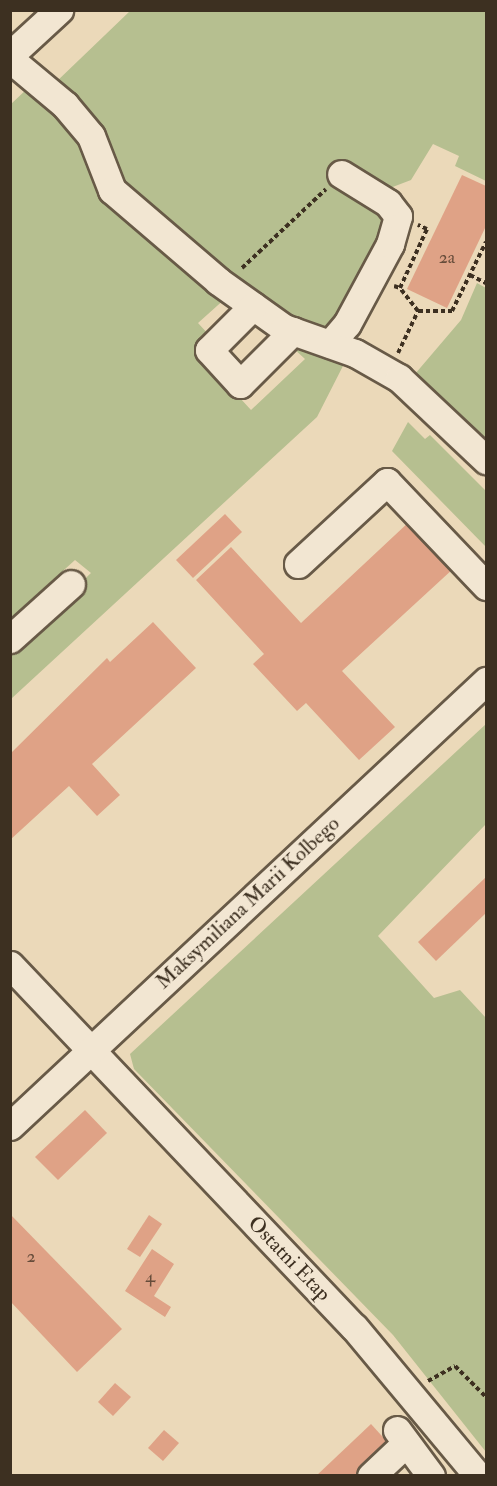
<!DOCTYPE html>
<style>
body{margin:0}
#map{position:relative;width:497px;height:1486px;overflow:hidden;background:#ebd9b9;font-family:"IM FELL Double Pica",serif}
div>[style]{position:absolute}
.green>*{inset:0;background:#b6bf90}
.building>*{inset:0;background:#dfa286}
.path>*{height:4px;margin-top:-2px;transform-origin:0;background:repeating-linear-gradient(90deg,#3d3021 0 4.5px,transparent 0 7.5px)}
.roads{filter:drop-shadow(2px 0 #685a47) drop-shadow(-2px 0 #685a47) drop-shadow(0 2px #685a47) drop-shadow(0 -2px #685a47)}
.minor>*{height:27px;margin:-13.5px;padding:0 13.5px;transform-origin:13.5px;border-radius:13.5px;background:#f2e6d2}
span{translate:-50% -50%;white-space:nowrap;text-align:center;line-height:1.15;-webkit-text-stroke:4.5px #f2e6d2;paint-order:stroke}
.number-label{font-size:18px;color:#664c3a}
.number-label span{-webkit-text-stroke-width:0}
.street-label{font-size:21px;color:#3d3021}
.frame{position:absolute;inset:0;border:12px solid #3d3021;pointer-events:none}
</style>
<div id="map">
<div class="green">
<i style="clip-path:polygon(130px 11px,486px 11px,486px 181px,455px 166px,459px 156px,433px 144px,411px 180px,390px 188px,343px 165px,380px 210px,383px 231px,345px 314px,316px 331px,233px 280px,122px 186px,55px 83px)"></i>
<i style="clip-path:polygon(29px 87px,81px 137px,94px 186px,227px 297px,198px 323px,210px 336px,196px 350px,251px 410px,305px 359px,292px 347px,297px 341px,345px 362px,317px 417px,11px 699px,11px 650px,91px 573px,75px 560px,11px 618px,10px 105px)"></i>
<i style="clip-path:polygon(477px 283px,486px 288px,486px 444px,415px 374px,461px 320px)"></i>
<i style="clip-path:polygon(408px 422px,425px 439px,430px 435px,486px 491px,486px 547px,392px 451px)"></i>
<i style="clip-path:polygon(486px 724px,486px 824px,378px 936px,434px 998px,460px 990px,486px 1018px,486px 1452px,393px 1335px,134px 1069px,130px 1054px)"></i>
</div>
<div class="building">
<i style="clip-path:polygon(462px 175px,486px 186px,486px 226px,447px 308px,407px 289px)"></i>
<i style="clip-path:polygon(225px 514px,242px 532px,193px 578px,176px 560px)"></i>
<i style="clip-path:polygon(410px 521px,454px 568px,342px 671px,395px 727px,359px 760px,306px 703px,297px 711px,253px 664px,264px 654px,196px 580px,231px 547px,301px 623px)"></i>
<i style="clip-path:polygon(153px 622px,196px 668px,92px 764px,120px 795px,97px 816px,69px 786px,10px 840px,10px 754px,107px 658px,110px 662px)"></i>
<i style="clip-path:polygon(486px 877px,486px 913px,436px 961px,418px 942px)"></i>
<i style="clip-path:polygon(85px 1110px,107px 1133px,58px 1180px,35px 1157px)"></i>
<i style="clip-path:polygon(10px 1214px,122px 1329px,77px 1372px,10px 1301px)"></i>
<i style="clip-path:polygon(149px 1215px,162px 1224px,140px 1257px,127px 1249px)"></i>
<i style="clip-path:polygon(152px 1249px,174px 1264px,154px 1296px,171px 1307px,165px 1317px,125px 1291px)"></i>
<i style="clip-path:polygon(115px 1383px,131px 1397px,113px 1416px,98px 1402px)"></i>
<i style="clip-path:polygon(371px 1424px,391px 1446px,359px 1476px,316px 1476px)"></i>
<i style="clip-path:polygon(164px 1430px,179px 1443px,163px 1461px,148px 1448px)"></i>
</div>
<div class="path">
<i style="left:242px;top:268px;width:115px;rotate:-43.2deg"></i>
<i style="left:470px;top:275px;width:18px;rotate:27deg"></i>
<i style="left:394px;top:286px;width:6px;rotate:18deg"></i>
<i style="left:400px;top:288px;width:65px;rotate:-65.4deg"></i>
<i style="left:427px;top:229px;width:10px;rotate:-156deg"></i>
<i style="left:418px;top:311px;width:34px"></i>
<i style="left:452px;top:311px;width:77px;rotate:-63.8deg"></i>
<i style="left:398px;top:353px;width:47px;rotate:-64.5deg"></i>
<i style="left:418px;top:311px;width:29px;rotate:-128deg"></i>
<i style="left:428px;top:1381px;width:31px;rotate:-29deg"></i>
<i style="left:455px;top:1366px;width:44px;rotate:45deg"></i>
</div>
<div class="roads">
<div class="minor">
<i style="left:10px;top:55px;width:67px;rotate:-42.6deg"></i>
<i style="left:10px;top:59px;width:72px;rotate:39.9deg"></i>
<i style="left:65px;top:105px;width:40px;rotate:50deg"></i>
<i style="left:91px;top:136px;width:58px;rotate:68.7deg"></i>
<i style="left:112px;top:190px;width:140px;rotate:40.6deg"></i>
<i style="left:218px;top:281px;width:81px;rotate:35.5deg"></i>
<i style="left:284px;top:328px;width:75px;rotate:19.4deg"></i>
<i style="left:355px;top:353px;width:51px;rotate:29.6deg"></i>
<i style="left:399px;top:378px;width:120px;rotate:43.3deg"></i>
<i style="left:253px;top:306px;width:62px;rotate:135deg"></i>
<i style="left:209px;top:350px;width:46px;rotate:47.6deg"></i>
<i style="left:240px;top:384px;width:75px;rotate:-45deg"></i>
<i style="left:330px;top:344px;width:26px;rotate:-50deg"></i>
<i style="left:347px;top:324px;width:91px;rotate:-61.7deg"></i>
<i style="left:390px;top:244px;width:29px;rotate:-74deg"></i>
<i style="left:398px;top:216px;width:16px;rotate:-128deg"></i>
<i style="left:388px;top:203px;width:55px;rotate:-148.3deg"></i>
<i style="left:298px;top:564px;width:121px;rotate:-42.7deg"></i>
<i style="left:387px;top:482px;width:144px;rotate:46.4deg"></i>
<i style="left:10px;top:639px;width:82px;rotate:-42deg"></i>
<i style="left:10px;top:965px;width:499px;rotate:46.5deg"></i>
<i style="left:354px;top:1327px;width:194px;rotate:50.2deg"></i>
<i style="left:10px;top:1126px;width:652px;rotate:-43.07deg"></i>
<i style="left:397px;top:1430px;width:57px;rotate:53.5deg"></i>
<i style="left:371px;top:1476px;width:48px;rotate:-43.3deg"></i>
</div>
</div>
<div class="number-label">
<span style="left:447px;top:258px">2a</span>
<span style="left:31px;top:1257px">2</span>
<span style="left:150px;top:1277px">4</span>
</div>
<div class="street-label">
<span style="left:248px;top:903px;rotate:-43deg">Maksymiliana Marii Kolbego</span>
<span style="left:289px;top:1259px;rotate:46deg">Ostatni Etap</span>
</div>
<div class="frame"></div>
</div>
